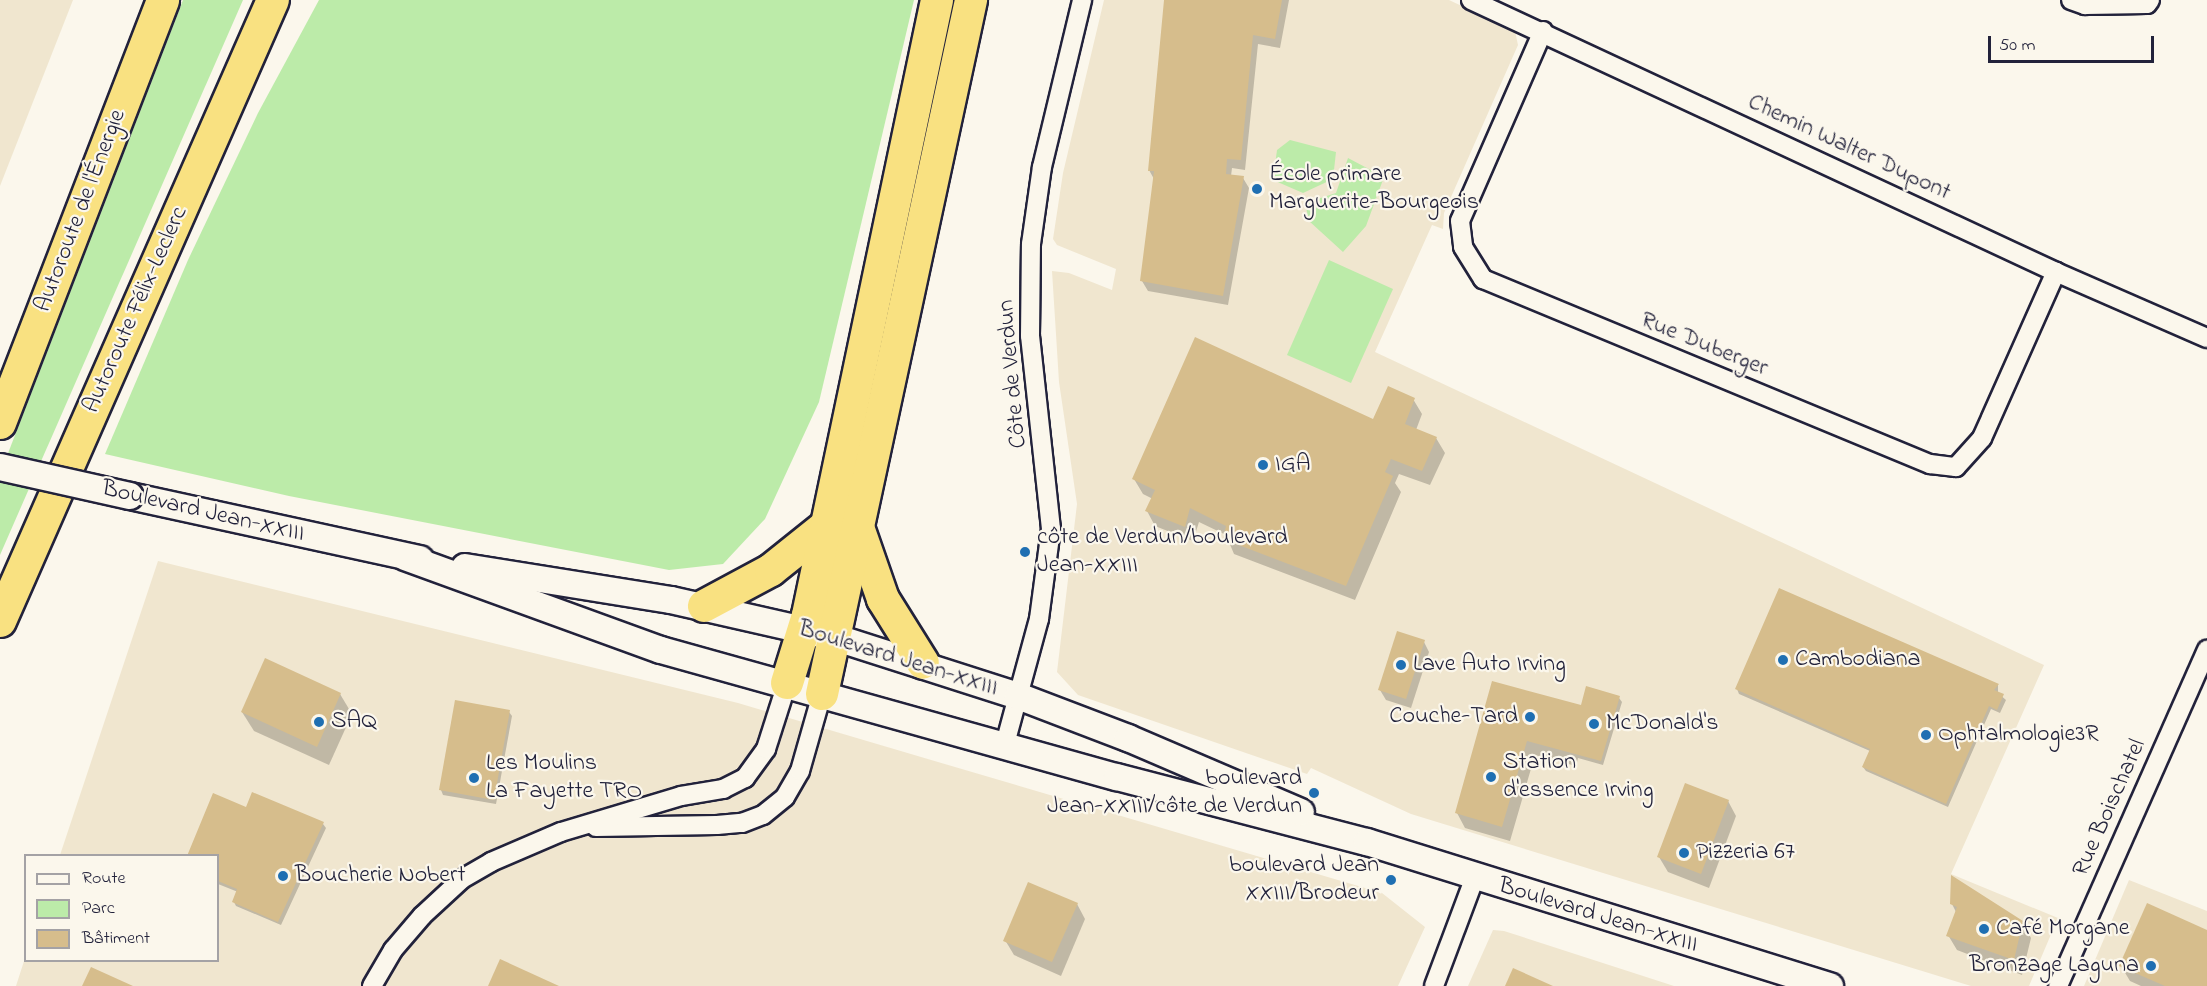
<!DOCTYPE html>
<meta charset="utf-8">
<style>
body{margin:0}
#map{position:relative;width:2207px;height:986px;overflow:hidden;background:#fbf7ec;font-family:"Indie Flower",sans-serif}
div>[style]{position:absolute}
.built>*{inset:0;background:#f0e6cf}
.green>*{inset:0;background:#bceba9}
.shadow>*{inset:0;background:#0003}
.building>*{inset:0;background:#d6bd8c}
.roads{filter:drop-shadow(2px 0 #22223b) drop-shadow(-2px 0 #22223b) drop-shadow(0 2px #22223b) drop-shadow(0 -2px #22223b)}
.street>*{height:18px;margin:-9px;padding:0 9px;transform-origin:9px;border-radius:9px;background:#fbf7ec}
.secondary>*{height:26px;margin:-13px;padding:0 13px;transform-origin:13px;border-radius:13px;background:#fbf7ec}
.highway>*{height:32px;margin:-16px;padding:0 16px;transform-origin:16px;border-radius:16px;background:#f9e181}
.bridges{filter:drop-shadow(2px 0 #22223b) drop-shadow(-2px 0 #22223b) drop-shadow(0 2px #22223b) drop-shadow(0 -2px #22223b)}
.secondary-bridge>*{height:26px;margin:-13px;padding:0 13px;transform-origin:13px;border-radius:13px;background:#fbf7ec}
.dots>*{width:16px;height:16px;translate:-50% -50%;box-sizing:border-box;border:3px solid #fbf7ec;border-radius:50%}
span{translate:-50% -50%;white-space:nowrap;text-align:center;line-height:1.15;-webkit-text-stroke:4.5px #fbf7ec;paint-order:stroke}
.street-label{font-size:24px;color:#22223b}
.poi-label{font-size:24px;color:#22223b}
.left{translate:0 -50%;text-align:left}
.right{translate:-100% -50%;text-align:right}
.legend{position:absolute;left:24px;top:854px;width:195px;height:108px;box-sizing:border-box;background:#fbf7ec;border:2px solid #a4a2a5;margin:0;padding:8px 10px;list-style:none;font-size:18px;color:#22223b}
.legend li{display:flex;align-items:center;gap:12px;height:30px}
.legend b{width:30px;border:2px solid #a4a2a5}
.scale{position:absolute;left:1988px;top:36px;width:166px;height:27px;box-sizing:border-box;border:3px solid #22223b;border-top:0;padding-left:8px;font-size:18px;line-height:21px;white-space:nowrap;color:#22223b;-webkit-text-stroke:4px #fbf7ec;paint-order:stroke}
</style>
<div id="map">
<div class="built">
<i style="clip-path:polygon(0 0,73px 0,0 186px)"></i>
<i style="clip-path:polygon(1104px 0,1449px 0,1515px 31px,1518px 45px,1444px 213px,1443px 229px,1432px 225px,1375px 352px,2044px 665px,1951px 874px,2058px 918px,2029px 986px,1971px 986px,1411px 814px,1311px 768px,1307px 774px,1078px 695px,1057px 672px,1077px 504px,1059px 382px,1052px 271px,1069px 273px,1112px 290px,1116px 269px,1057px 245px,1053px 239px,1063px 173px)"></i>
<i style="clip-path:polygon(158px 561px,738px 703px,1382px 893px,1425px 927px,1398px 986px,16px 986px,25px 958px,218px 960px,218px 856px,60px 855px)"></i>
<i style="clip-path:polygon(2129px 880px,2207px 911px,2207px 986px,2084px 986px)"></i>
<i style="clip-path:polygon(1493px 930px,1504px 931px,1674px 986px,1468px 986px)"></i>
</div>
<div class="green">
<i style="clip-path:polygon(183px 0,243px 0,0 555px,0 474px)"></i>
<i style="clip-path:polygon(319px 0,914px 0,819px 402px,765px 519px,723px 564px,669px 570px,289px 496px,105px 454px,188px 260px,258px 113px)"></i>
<i style="clip-path:polygon(1290px 140px,1336px 152px,1333px 179px,1303px 193px,1273px 180px,1277px 150px)"></i>
<i style="clip-path:polygon(1348px 158px,1384px 177px,1366px 226px,1343px 252px,1309px 221px,1305px 203px,1336px 193px)"></i>
<i style="clip-path:polygon(1329px 260px,1393px 289px,1351px 383px,1287px 355px)"></i>
</div>
<div class="shadow">
<i style="clip-path:polygon(1165px 0,1289px 0,1280px 48px,1258px 44px,1245px 170px,1232px 168px,1231px 176px,1243px 178px,1249px 188px,1228px 305px,1148px 291px,1142px 281px,1154px 179px,1149px 170px)"></i>
<i style="clip-path:polygon(1413px 399px,1422px 414px,1416px 430px,1436px 438px,1445px 453px,1430px 485px,1399px 474px,1395px 483px,1401px 492px,1355px 600px,1234px 554px,1226px 535px,1199px 522px,1193px 541px,1155px 526px,1147px 511px,1153px 499px,1143px 494px,1134px 479px,1374px 421px)"></i>
<i style="clip-path:polygon(1780px 590px,1998px 685px,1998px 693px,2006px 700px,2000px 713px,1991px 709px,1948px 807px,1866px 771px,1863px 767px,1870px 751px,1739px 694px,1737px 689px)"></i>
<i style="clip-path:polygon(1424px 642px,1429px 652px,1411px 708px,1386px 700px,1380px 690px)"></i>
<i style="clip-path:polygon(1493px 683px,1579px 706px,1619px 698px,1622px 702px,1603px 765px,1578px 758px,1576px 766px,1535px 755px,1510px 841px,1465px 828px,1457px 813px)"></i>
<i style="clip-path:polygon(340px 694px,352px 714px,329px 765px,254px 731px,242px 712px)"></i>
<i style="clip-path:polygon(509px 712px,512px 716px,496px 804px,443px 795px,441px 790px)"></i>
<i style="clip-path:polygon(1728px 801px,1736px 816px,1709px 888px,1668px 872px,1659px 857px)"></i>
<i style="clip-path:polygon(247px 809px,323px 824px,326px 828px,281px 925px,236px 906px,234px 902px,238px 892px,218px 884px,218px 856px)"></i>
<i style="clip-path:polygon(1077px 904px,1085px 919px,1061px 976px,1014px 955px,1005px 940px)"></i>
<i style="clip-path:polygon(1952px 904px,2022px 922px,2031px 938px,2022px 975px,1957px 950px,1948px 935px,1956px 912px)"></i>
<i style="clip-path:polygon(2207px 931px,2207px 986px,2141px 986px,2130px 981px,2121px 966px)"></i>
</div>
<div class="building">
<i style="clip-path:polygon(1164px 0,1282px 0,1275px 39px,1253px 35px,1241px 160px,1227px 159px,1226px 174px,1244px 176px,1223px 296px,1140px 281px,1154px 171px,1148px 171px)"></i>
<i style="clip-path:polygon(1195px 337px,1373px 419px,1388px 386px,1415px 398px,1405px 424px,1437px 437px,1422px 471px,1391px 459px,1385px 472px,1393px 476px,1346px 586px,1223px 539px,1226px 526px,1190px 508px,1185px 527px,1145px 511px,1155px 490px,1132px 479px)"></i>
<i style="clip-path:polygon(1779px 588px,1999px 684px,1994px 690px,2004px 694px,1997px 710px,1989px 706px,1946px 804px,1862px 767px,1870px 749px,1735px 689px)"></i>
<i style="clip-path:polygon(1397px 631px,1425px 640px,1406px 699px,1378px 690px)"></i>
<i style="clip-path:polygon(265px 658px,341px 693px,317px 747px,241px 712px)"></i>
<i style="clip-path:polygon(1492px 681px,1581px 705px,1586px 686px,1620px 696px,1601px 761px,1527px 741px,1502px 827px,1455px 813px)"></i>
<i style="clip-path:polygon(455px 700px,510px 710px,494px 800px,439px 790px)"></i>
<i style="clip-path:polygon(1685px 783px,1729px 800px,1701px 874px,1657px 857px)"></i>
<i style="clip-path:polygon(252px 792px,324px 822px,278px 922px,232px 902px,237px 889px,218px 881px,218px 856px,187px 856px,213px 793px,246px 807px)"></i>
<i style="clip-path:polygon(1951px 875px,2023px 921px,2014px 960px,1946px 936px,1957px 907px,1950px 904px)"></i>
<i style="clip-path:polygon(1028px 882px,1078px 903px,1052px 962px,1003px 941px)"></i>
<i style="clip-path:polygon(2147px 903px,2207px 930px,2207px 986px,2165px 986px,2119px 966px)"></i>
<i style="clip-path:polygon(500px 959px,559px 986px,488px 986px)"></i>
<i style="clip-path:polygon(91px 967px,133px 986px,82px 986px)"></i>
<i style="clip-path:polygon(1513px 968px,1553px 986px,1505px 986px)"></i>
</div>
<div class="roads">
<div class="street">
<i style="left:1471px;top:0;width:645px;rotate:24.94deg"></i>
<i style="left:2056px;top:272px;width:165px;rotate:23.6deg"></i>
<i style="left:2071px;top:0;width:15px;rotate:20deg"></i>
<i style="left:2085px;top:5px;width:62px;rotate:-0.9deg"></i>
<i style="left:2147px;top:4px;width:5px;rotate:-53deg"></i>
<i style="left:1543px;top:31px;width:207px;rotate:113.6deg"></i>
<i style="left:1460px;top:221px;width:26px;rotate:83deg"></i>
<i style="left:1463px;top:247px;width:38px;rotate:58deg"></i>
<i style="left:1483px;top:279px;width:484px;rotate:22.5deg"></i>
<i style="left:1930px;top:464px;width:26px;rotate:7deg"></i>
<i style="left:1956px;top:467px;width:39px;rotate:-48deg"></i>
<i style="left:1982px;top:438px;width:182px;rotate:-66deg"></i>
<i style="left:1005px;top:744px;width:130px;rotate:-74.8deg"></i>
<i style="left:1039px;top:619px;width:91px;rotate:-82.4deg"></i>
<i style="left:1051px;top:529px;width:194px;rotate:-96.2deg"></i>
<i style="left:1030px;top:336px;width:92px;rotate:-89.4deg"></i>
<i style="left:1031px;top:244px;width:78px;rotate:-81.9deg"></i>
<i style="left:1042px;top:167px;width:172px;rotate:-76.5deg"></i>
<i style="left:596px;top:827px;width:121px;rotate:-0.9deg"></i>
<i style="left:717px;top:825px;width:25px;rotate:-5deg"></i>
<i style="left:742px;top:823px;width:22px;rotate:-21deg"></i>
<i style="left:763px;top:815px;width:28px;rotate:-39deg"></i>
<i style="left:785px;top:797px;width:30px;rotate:-60deg"></i>
<i style="left:800px;top:771px;width:80px;rotate:-74.1deg"></i>
<i style="left:372px;top:986px;width:42px;rotate:-59.7deg"></i>
<i style="left:393px;top:950px;width:45px;rotate:-49.5deg"></i>
<i style="left:422px;top:916px;width:54px;rotate:-42.8deg"></i>
<i style="left:462px;top:879px;width:34px;rotate:-30deg"></i>
<i style="left:491px;top:862px;width:76px;rotate:-23.2deg"></i>
<i style="left:561px;top:832px;width:125px;rotate:-16.7deg"></i>
<i style="left:681px;top:796px;width:43px;rotate:-9.5deg"></i>
<i style="left:723px;top:789px;width:25px;rotate:-27deg"></i>
<i style="left:745px;top:778px;width:36px;rotate:-54deg"></i>
<i style="left:766px;top:749px;width:69px;rotate:-72.3deg"></i>
<i style="left:1434px;top:986px;width:116px;rotate:-69.4deg"></i>
<i style="left:2058px;top:986px;width:368px;rotate:-66.1deg"></i>
</div>
<div class="secondary">
<i style="left:130px;top:496px;width:297px;rotate:12.3deg"></i>
<i style="left:405px;top:557px;width:272px;rotate:20deg"></i>
<i style="left:661px;top:650px;width:473px;rotate:15.6deg"></i>
<i style="left:1117px;top:777px;width:258px;rotate:14.6deg"></i>
<i style="left:1367px;top:842px;width:485px;rotate:17.3deg"></i>
<i style="left:465px;top:567px;width:209px;rotate:9.1deg"></i>
<i style="left:671px;top:600px;width:167px;rotate:12.8deg"></i>
<i style="left:834px;top:637px;width:193px;rotate:17.8deg"></i>
<i style="left:1018px;top:696px;width:118px;rotate:20.9deg"></i>
<i style="left:1128px;top:738px;width:188px;rotate:23.2deg"></i>
</div>
<div class="highway">
<i style="left:0;top:423px;width:453px;rotate:-68.9deg"></i>
<i style="left:859px;top:530px;width:73px;rotate:70.8deg"></i>
<i style="left:883px;top:599px;width:75px;rotate:58deg"></i>
<i style="left:704px;top:606px;width:76px;rotate:-28.2deg"></i>
<i style="left:771px;top:570px;width:70px;rotate:-38.7deg"></i>
<i style="left:0;top:621px;width:678px;rotate:-66.27deg"></i>
<i style="left:787px;top:683px;width:71px;rotate:-72.8deg"></i>
<i style="left:808px;top:615px;width:628px;rotate:-78.15deg"></i>
<i style="left:822px;top:694px;width:710px;rotate:-77.88deg"></i>
</div>
</div>
<div class="bridges">
<div class="secondary-bridge">
<i style="left:0;top:467px;width:133px;rotate:12.6deg"></i>
</div>
</div>
<div class="dots">
<i style="left:1257px;top:189px;background:#1f6fb2"></i>
<i style="left:1263px;top:465px;background:#1f6fb2"></i>
<i style="left:1025px;top:552px;background:#1f6fb2"></i>
<i style="left:1783px;top:660px;background:#1f6fb2"></i>
<i style="left:1401px;top:665px;background:#1f6fb2"></i>
<i style="left:1530px;top:717px;background:#1f6fb2"></i>
<i style="left:319px;top:722px;background:#1f6fb2"></i>
<i style="left:1594px;top:724px;background:#1f6fb2"></i>
<i style="left:1926px;top:735px;background:#1f6fb2"></i>
<i style="left:1491px;top:777px;background:#1f6fb2"></i>
<i style="left:474px;top:778px;background:#1f6fb2"></i>
<i style="left:1314px;top:793px;background:#1f6fb2"></i>
<i style="left:1684px;top:853px;background:#1f6fb2"></i>
<i style="left:283px;top:876px;background:#1f6fb2"></i>
<i style="left:1391px;top:880px;background:#1f6fb2"></i>
<i style="left:1984px;top:929px;background:#1f6fb2"></i>
<i style="left:2151px;top:966px;background:#1f6fb2"></i>
</div>
<div class="street-label">
<span style="left:1849px;top:148px;rotate:25deg">Chemin Walter Dupont</span>
<span style="left:81px;top:211px;rotate:-69deg">Autoroute de l'Énergie</span>
<span style="left:136px;top:310px;rotate:-66deg">Autoroute Félix-Leclerc</span>
<span style="left:1704px;top:345px;rotate:22deg">Rue Duberger</span>
<span style="left:1013px;top:374px;rotate:-95deg">Côte de Verdun</span>
<span style="left:203px;top:512px;rotate:13deg">Boulevard Jean-XXIII</span>
<span style="left:898px;top:659px;rotate:17deg">Boulevard Jean-XXIII</span>
<span style="left:2110px;top:808px;rotate:-66deg">Rue Boischatel</span>
<span style="left:1598px;top:916px;rotate:17deg">Boulevard Jean-XXIII</span>
</div>
<div class="poi-label">
<span class="left" style="left:1269px;top:189px">École primare<br>Marguerite-Bourgeois</span>
<span class="left" style="left:1275px;top:465px">IGA</span>
<span class="left" style="left:1037px;top:552px">côte de Verdun/boulevard<br>Jean-XXIII</span>
<span class="left" style="left:1795px;top:660px">Cambodiana</span>
<span class="left" style="left:1413px;top:665px">Lave Auto Irving</span>
<span class="right" style="left:1518px;top:717px">Couche-Tard</span>
<span class="left" style="left:331px;top:722px">SAQ</span>
<span class="left" style="left:1606px;top:724px">McDonald's</span>
<span class="left" style="left:1938px;top:735px">Ophtalmologie3R</span>
<span class="left" style="left:1503px;top:777px">Station<br>d'essence Irving</span>
<span class="left" style="left:486px;top:778px">Les Moulins<br>La Fayette TRO</span>
<span class="right" style="left:1302px;top:793px">boulevard<br>Jean-XXIII/côte de Verdun</span>
<span class="left" style="left:1696px;top:853px">Pizzeria 67</span>
<span class="right" style="left:1379px;top:880px">boulevard Jean<br>XXIII/Brodeur</span>
<span class="left" style="left:295px;top:876px">Boucherie Nobert</span>
<span class="left" style="left:1996px;top:929px">Café Morgane</span>
<span class="right" style="left:2139px;top:966px">Bronzage Laguna</span>
</div>
<ul class="legend">
<li><b style="height:8px;background:#fbf7ec"></b>Route</li>
<li><b style="height:16px;background:#bceba9"></b>Parc</li>
<li><b style="height:16px;background:#d6bd8c"></b>Bâtiment</li>
</ul>
<div class="scale">50 m</div>
</div>
